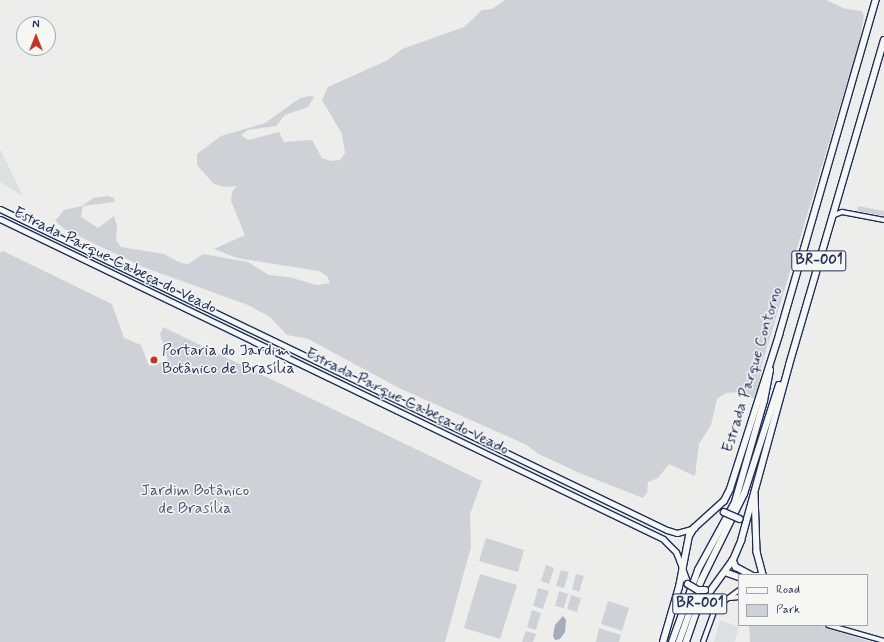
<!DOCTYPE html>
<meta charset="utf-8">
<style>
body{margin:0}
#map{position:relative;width:884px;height:642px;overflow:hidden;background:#edeeec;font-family:Mynerve,sans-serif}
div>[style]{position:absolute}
.built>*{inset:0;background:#dde0e1}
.green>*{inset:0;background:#ced2d7}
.water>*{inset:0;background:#a5acbc}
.roads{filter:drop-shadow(1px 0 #1b2f5e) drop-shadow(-1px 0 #1b2f5e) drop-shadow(0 1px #1b2f5e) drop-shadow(0 -1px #1b2f5e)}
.tertiary>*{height:4px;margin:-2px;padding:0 2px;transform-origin:2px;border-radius:2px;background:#f6f6f2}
.secondary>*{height:5px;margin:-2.5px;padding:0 2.5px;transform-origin:2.5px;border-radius:2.5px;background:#f6f6f2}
.trunk>*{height:5.5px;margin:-2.75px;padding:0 2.75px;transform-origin:2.75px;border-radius:2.75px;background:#f6f6f2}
.bridges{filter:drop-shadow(1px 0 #1b2f5e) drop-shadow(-1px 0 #1b2f5e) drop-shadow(0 1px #1b2f5e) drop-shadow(0 -1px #1b2f5e)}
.trunk-bridge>*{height:5.5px;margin:-2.75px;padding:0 2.75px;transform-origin:2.75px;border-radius:2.75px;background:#f6f6f2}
.dots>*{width:11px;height:11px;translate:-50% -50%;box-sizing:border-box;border:2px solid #f6f6f2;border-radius:50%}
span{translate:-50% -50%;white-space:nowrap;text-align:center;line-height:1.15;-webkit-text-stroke:3px #f6f6f2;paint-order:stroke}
.shield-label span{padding:1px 3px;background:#f6f6f2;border:1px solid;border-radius:3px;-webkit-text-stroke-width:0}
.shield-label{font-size:15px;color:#1b2f5e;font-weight:700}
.street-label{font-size:16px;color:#1b2f5e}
.poi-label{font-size:16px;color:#1b2f5e}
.left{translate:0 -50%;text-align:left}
.park-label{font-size:16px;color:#48587c}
.legend{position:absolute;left:738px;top:574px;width:130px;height:52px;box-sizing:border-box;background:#f6f6f2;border:1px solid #9ea6b7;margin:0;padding:5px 7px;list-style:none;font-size:12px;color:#1b2f5e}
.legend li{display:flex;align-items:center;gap:8px;height:20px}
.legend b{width:20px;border:1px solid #9ea6b7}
.north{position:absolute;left:16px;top:16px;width:40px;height:40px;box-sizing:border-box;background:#f6f6f2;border:1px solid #9ea6b7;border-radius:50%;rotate:0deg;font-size:11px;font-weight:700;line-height:16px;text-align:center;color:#1b2f5e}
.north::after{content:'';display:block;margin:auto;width:14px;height:18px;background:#c8321e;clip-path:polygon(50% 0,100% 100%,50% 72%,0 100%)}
</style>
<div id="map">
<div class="built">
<i style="clip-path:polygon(0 149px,23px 196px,0 182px)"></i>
<i style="clip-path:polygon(720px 620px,739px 627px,735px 642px,714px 642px)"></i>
</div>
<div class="green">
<i style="clip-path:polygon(505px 0,826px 0,846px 9px,862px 11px,864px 16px,859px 43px,762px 364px,757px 398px,751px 398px,745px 392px,739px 392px,726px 393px,717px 399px,711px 425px,699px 444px,695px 476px,669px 464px,658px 478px,648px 482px,647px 493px,643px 498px,577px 472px,537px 453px,527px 445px,399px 388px,308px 339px,287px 335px,270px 317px,248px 305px,143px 267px,66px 230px,55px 221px,64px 210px,82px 206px,93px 198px,108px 196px,114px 198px,115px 202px,83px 206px,81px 217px,98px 228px,114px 216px,117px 226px,116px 240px,121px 247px,164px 254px,181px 263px,188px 264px,203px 254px,248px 262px,269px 275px,289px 277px,317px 285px,330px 283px,327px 276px,319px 271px,237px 258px,214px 249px,245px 235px,231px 201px,232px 192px,237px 186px,225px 187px,214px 184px,197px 165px,197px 154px,221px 136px,265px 123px,300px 98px,311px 96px,314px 97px,308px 107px,285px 115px,276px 126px,248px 130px,241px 135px,248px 140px,279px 132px,284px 142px,312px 140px,322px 158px,331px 161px,340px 160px,345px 153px,342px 134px,322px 100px,328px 87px,388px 60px,402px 49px,464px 27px,482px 10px,492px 9px)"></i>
<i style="clip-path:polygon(858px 206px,884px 211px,884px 216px,857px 211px)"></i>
<i style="clip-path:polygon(3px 251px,112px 304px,124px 338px,141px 345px,149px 366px,168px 360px,160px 334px,163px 327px,482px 481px,470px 514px,471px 547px,445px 642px,0 642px,0 253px)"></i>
<i style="clip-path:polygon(486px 538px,524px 550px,518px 572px,479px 561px)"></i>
<i style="clip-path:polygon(546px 565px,554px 568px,549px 584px,541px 581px)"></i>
<i style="clip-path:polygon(561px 570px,569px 572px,564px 588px,556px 586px)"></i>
<i style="clip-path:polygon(480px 574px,517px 585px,500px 639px,464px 628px)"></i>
<i style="clip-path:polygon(576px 574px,584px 576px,579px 592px,572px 589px)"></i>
<i style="clip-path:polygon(538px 588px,549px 591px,543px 609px,533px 606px)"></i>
<i style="clip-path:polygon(559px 591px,568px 594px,564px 608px,555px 606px)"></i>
<i style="clip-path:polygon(571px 595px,581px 598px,577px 612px,567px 609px)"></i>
<i style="clip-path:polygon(608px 601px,629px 608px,622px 631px,601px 624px)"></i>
<i style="clip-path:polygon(532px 610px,541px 613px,536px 630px,527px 627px)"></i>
<i style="clip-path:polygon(749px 625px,818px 625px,871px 642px,750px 642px)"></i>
<i style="clip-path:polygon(599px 628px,621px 635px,619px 642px,596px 642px)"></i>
<i style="clip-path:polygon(526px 631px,536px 634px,533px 642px,522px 642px)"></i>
</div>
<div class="water">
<i style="clip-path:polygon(563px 616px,566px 620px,565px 632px,560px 639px,555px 640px,553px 636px,555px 625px)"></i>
</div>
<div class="roads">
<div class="tertiary">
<i style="left:832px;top:216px;width:11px;rotate:-22deg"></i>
<i style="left:842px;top:212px;width:43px;rotate:10.8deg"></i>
<i style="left:751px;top:575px;width:9px"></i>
<i style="left:730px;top:598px;width:9px;rotate:-6deg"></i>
<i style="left:828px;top:625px;width:58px;rotate:15.9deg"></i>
<i style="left:703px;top:642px;width:37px;rotate:-70deg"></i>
<i style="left:716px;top:607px;width:29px;rotate:-36deg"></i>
</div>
<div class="secondary">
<i style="left:0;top:209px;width:740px;rotate:25.7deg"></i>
<i style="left:667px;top:530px;width:10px;rotate:17deg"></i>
<i style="left:677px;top:533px;width:18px;rotate:-16deg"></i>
<i style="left:0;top:219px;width:736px;rotate:25.76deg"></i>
<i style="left:663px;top:539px;width:18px;rotate:45deg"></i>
<i style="left:676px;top:552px;width:17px;rotate:69deg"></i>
</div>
<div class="trunk">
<i style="left:755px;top:494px;width:58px;rotate:88deg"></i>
<i style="left:757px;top:552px;width:24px;rotate:75deg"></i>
<i style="left:733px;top:560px;width:8px;rotate:67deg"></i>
<i style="left:736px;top:567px;width:17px;rotate:28deg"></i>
<i style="left:683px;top:570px;width:15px;rotate:70deg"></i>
<i style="left:725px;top:572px;width:15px;rotate:20deg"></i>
<i style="left:663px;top:642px;width:57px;rotate:-73.8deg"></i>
<i style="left:679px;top:587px;width:52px;rotate:-78.9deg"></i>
<i style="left:689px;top:536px;width:9px;rotate:-58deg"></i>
<i style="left:694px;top:528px;width:40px;rotate:-42deg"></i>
<i style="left:724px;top:501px;width:13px;rotate:-63deg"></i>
<i style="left:730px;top:489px;width:162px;rotate:-72.3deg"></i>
<i style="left:779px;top:335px;width:349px;rotate:-73.9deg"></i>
<i style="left:672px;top:642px;width:77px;rotate:-70.1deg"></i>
<i style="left:698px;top:570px;width:77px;rotate:-61.4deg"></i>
<i style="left:735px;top:502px;width:105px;rotate:-74deg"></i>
<i style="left:764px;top:401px;width:31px;rotate:-79deg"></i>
<i style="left:679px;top:642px;width:65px;rotate:-70.2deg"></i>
<i style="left:701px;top:581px;width:97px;rotate:-63.7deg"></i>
<i style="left:744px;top:494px;width:114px;rotate:-72.2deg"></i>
<i style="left:686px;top:642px;width:36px;rotate:-71deg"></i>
<i style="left:698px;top:608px;width:59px;rotate:-53.9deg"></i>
<i style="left:733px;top:560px;width:21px;rotate:-67deg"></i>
<i style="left:741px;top:541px;width:182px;rotate:-74.7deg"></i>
<i style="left:789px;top:365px;width:338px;rotate:-73.7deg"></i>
</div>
</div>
<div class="bridges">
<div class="trunk-bridge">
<i style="left:724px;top:512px;width:17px;rotate:24deg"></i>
<i style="left:688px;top:584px;width:12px;rotate:31deg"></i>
<i style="left:698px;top:590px;width:7px"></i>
</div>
</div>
<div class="dots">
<i style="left:154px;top:360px;background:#c8321e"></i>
</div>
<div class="shield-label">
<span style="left:819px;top:261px">BR-001</span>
<span style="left:700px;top:604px">BR-001</span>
</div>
<div class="street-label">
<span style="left:115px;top:261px;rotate:26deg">Estrada Parque Cabeça do Veado</span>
<span style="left:753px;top:370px;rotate:-73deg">Estrada Parque Contorno</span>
<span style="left:407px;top:402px;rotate:26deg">Estrada Parque Cabeça do Veado</span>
</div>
<div class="poi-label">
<span class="left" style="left:162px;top:360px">Portaria do Jardim<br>Botânico de Brasília</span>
</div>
<div class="park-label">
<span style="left:195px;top:500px">Jardim Botânico<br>de Brasília</span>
</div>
<ul class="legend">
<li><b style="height:5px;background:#f6f6f2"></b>Road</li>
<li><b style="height:11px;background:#ced2d7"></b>Park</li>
</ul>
<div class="north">N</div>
</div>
